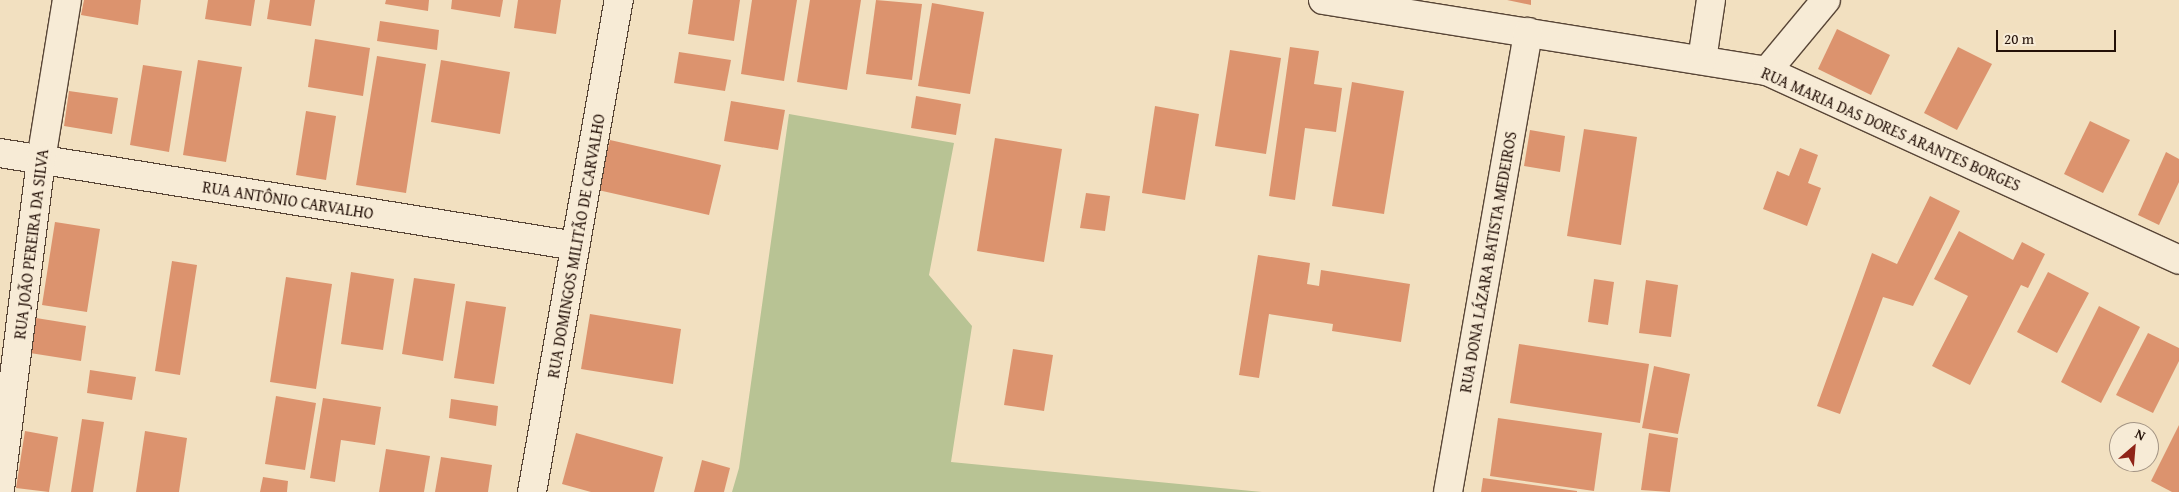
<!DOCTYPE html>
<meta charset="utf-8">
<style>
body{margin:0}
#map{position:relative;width:2179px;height:492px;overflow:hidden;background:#f2e0c0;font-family:"Gentium Book Plus",serif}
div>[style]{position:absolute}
.green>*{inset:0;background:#b8c394}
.building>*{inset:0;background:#dc936e}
.roads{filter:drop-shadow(1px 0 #584536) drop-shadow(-1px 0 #584536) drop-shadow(0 1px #584536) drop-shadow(0 -1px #584536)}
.street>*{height:28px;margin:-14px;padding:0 14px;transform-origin:14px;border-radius:14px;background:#f7ebd6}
span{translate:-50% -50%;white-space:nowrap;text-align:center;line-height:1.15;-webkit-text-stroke:4.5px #f7ebd6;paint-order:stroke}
.street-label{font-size:16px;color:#241108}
.north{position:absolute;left:2109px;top:422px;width:50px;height:50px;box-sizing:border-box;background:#f7ebd6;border:1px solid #a39484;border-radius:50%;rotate:27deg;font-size:14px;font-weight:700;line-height:20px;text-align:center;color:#241108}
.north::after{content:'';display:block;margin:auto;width:18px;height:22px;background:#8f2418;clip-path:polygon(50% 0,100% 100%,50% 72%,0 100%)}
.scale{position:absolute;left:1996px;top:30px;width:120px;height:22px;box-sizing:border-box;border:2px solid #241108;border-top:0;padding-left:6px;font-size:15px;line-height:18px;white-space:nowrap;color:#241108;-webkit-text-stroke:4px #f7ebd6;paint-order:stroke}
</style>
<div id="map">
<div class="green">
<i style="clip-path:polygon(789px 114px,954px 143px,929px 275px,972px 326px,951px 462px,1262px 492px,732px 492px,739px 468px)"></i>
</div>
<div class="building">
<i style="clip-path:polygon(84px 0,141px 0,138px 25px,81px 15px)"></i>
<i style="clip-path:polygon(208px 0,255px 0,251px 26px,205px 19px)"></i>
<i style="clip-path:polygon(270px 0,315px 0,311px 26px,267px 19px)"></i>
<i style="clip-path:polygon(386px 0,429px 0,428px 11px,385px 4px)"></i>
<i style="clip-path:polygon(452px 0,503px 0,500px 17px,451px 9px)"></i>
<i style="clip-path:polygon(518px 0,561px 0,556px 34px,514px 28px)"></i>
<i style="clip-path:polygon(693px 0,740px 0,734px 41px,688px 34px)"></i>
<i style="clip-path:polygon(752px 0,797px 0,784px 81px,741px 74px)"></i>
<i style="clip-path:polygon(810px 0,861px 0,847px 90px,797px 82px)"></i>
<i style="clip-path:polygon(876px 0,922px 4px,912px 80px,866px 74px)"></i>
<i style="clip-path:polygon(1507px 0,1531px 0,1531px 5px)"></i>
<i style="clip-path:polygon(932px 3px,984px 12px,970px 94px,918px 86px)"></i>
<i style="clip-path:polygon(380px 21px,439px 30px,437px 50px,377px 41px)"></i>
<i style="clip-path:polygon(1837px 29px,1890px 55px,1871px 95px,1818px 69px)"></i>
<i style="clip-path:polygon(315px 39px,370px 48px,363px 96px,308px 87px)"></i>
<i style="clip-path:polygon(1290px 47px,1319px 51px,1314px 84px,1342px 88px,1336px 132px,1305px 128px,1295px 200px,1269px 196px)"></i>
<i style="clip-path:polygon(1958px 47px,1992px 64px,1957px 130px,1924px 113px)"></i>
<i style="clip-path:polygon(1230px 50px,1281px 58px,1266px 154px,1215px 146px)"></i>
<i style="clip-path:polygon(679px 52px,731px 60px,725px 91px,674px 83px)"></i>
<i style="clip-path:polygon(377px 56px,426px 64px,406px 193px,356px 185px)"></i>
<i style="clip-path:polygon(198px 60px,242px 67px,226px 162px,183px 155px)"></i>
<i style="clip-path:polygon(441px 60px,510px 72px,500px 134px,431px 122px)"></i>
<i style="clip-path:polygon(143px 65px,182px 71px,169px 152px,130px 145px)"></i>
<i style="clip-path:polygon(1352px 82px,1404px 91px,1384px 214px,1332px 206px)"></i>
<i style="clip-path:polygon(69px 91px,118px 98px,112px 134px,64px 126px)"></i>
<i style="clip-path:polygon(916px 96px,961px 104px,956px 135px,911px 128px)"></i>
<i style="clip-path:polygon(731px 101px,785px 110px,778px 150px,724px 141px)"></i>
<i style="clip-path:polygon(1155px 106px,1199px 114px,1185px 200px,1142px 193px)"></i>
<i style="clip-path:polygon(306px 111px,336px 116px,326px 180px,296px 175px)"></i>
<i style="clip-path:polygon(2090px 121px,2130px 140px,2103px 193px,2064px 174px)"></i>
<i style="clip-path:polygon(1584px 129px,1637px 137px,1621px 245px,1567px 236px)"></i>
<i style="clip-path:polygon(1530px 130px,1565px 136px,1560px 172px,1524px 166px)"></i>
<i style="clip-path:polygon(995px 138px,1062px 149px,1044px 262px,977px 251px)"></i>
<i style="clip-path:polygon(610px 140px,721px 165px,709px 215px,598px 190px)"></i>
<i style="clip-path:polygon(1800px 148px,1818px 155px,1808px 183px,1821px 188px,1807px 226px,1763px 209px,1777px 171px,1789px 176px)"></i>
<i style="clip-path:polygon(2166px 152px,2179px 159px,2179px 182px,2159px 225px,2138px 215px)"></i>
<i style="clip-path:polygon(1086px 193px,1110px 196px,1105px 231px,1080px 228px)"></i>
<i style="clip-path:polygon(1930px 196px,1960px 211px,1913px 306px,1883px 297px,1840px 414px,1817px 406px,1872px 253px,1897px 264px)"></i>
<i style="clip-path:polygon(55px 222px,100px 229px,87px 312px,42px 305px)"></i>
<i style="clip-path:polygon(1959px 231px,2013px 260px,2022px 242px,2045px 254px,2028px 288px,2021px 285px,1970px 385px,1932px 366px,1968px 296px,1934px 279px)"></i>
<i style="clip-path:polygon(1258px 255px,1310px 263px,1307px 284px,1319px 286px,1321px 270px,1410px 284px,1401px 342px,1332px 331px,1333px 324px,1269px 314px,1259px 378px,1239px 375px)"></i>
<i style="clip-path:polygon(172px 261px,197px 265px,180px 375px,155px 371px)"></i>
<i style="clip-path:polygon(351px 272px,394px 279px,383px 350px,341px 344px)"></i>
<i style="clip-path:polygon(2048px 272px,2089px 293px,2057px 353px,2017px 332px)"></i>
<i style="clip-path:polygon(286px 277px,332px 284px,316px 389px,270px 382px)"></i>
<i style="clip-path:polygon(414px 278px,455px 284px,443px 361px,402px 354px)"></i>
<i style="clip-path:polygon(1594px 279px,1614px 282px,1608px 325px,1588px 322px)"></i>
<i style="clip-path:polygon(1646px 280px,1678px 285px,1671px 337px,1639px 333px)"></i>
<i style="clip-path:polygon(466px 301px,506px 307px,494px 384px,454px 378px)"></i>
<i style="clip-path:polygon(2099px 306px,2140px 327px,2101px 403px,2061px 382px)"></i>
<i style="clip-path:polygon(590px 314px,681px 329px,673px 384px,581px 369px)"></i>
<i style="clip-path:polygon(36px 318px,86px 326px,81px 361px,30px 353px)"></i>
<i style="clip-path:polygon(2148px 333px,2179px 348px,2179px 361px,2153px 413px,2116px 395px)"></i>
<i style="clip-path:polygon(1519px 344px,1649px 364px,1640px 423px,1510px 403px)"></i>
<i style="clip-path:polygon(1013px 349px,1053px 355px,1044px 411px,1004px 405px)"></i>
<i style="clip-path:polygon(1654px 366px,1690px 374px,1678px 434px,1642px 428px)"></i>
<i style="clip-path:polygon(90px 370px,136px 377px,132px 400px,87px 393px)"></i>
<i style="clip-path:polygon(276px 396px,316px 403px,305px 470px,265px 464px)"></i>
<i style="clip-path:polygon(323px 398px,381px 407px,375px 445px,341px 440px,335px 482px,310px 478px)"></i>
<i style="clip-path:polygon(451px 399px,498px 406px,496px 426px,449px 418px)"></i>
<i style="clip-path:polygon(1498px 418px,1602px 433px,1594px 491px,1490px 476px)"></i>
<i style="clip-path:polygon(82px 419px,104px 422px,93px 492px,71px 492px)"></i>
<i style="clip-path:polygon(2179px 425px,2179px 492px,2172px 492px,2151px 481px)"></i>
<i style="clip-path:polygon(25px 431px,58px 437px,49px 492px,16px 488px)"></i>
<i style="clip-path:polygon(145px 431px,187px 438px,179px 492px,136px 492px)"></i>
<i style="clip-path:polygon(576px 433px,663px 457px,654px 492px,591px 492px,562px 484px)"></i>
<i style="clip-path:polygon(1649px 433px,1678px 438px,1670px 492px,1641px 490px)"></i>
<i style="clip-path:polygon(386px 449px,430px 456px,424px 492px,379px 492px)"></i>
<i style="clip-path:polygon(441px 457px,492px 465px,488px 492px,435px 492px)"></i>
<i style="clip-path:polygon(702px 460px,730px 468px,724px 492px,694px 492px)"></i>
<i style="clip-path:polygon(263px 477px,288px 481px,287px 492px,260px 492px)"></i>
<i style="clip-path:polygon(1483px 478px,1577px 491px,1577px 492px,1481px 492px)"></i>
</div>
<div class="roads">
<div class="street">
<i style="left:1323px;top:0;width:450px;rotate:9.1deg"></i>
<i style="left:1767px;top:71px;width:453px;rotate:24.6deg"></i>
<i style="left:1702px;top:60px;width:61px;rotate:-81.5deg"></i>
<i style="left:1767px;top:71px;width:92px;rotate:-50.3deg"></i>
<i style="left:0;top:153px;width:583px;rotate:9.17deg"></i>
<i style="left:0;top:489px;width:332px;rotate:-82.9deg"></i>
<i style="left:41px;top:160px;width:162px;rotate:-80.8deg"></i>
<i style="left:532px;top:492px;width:500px;rotate:-80deg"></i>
<i style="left:1448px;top:492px;width:467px;rotate:-80.1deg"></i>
</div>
</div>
<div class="street-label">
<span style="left:1891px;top:129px;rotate:24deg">RUA MARIA DAS DORES ARANTES BORGES</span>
<span style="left:288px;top:200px;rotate:9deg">RUA ANTÔNIO CARVALHO</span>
<span style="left:31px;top:244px;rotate:-83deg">RUA JOÃO PEREIRA DA SILVA</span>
<span style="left:576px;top:246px;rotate:-80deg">RUA DOMINGOS MILITÃO DE CARVALHO</span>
<span style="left:1488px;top:262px;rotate:-80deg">RUA DONA LÁZARA BATISTA MEDEIROS</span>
</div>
<div class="north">N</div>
<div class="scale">20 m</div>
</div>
